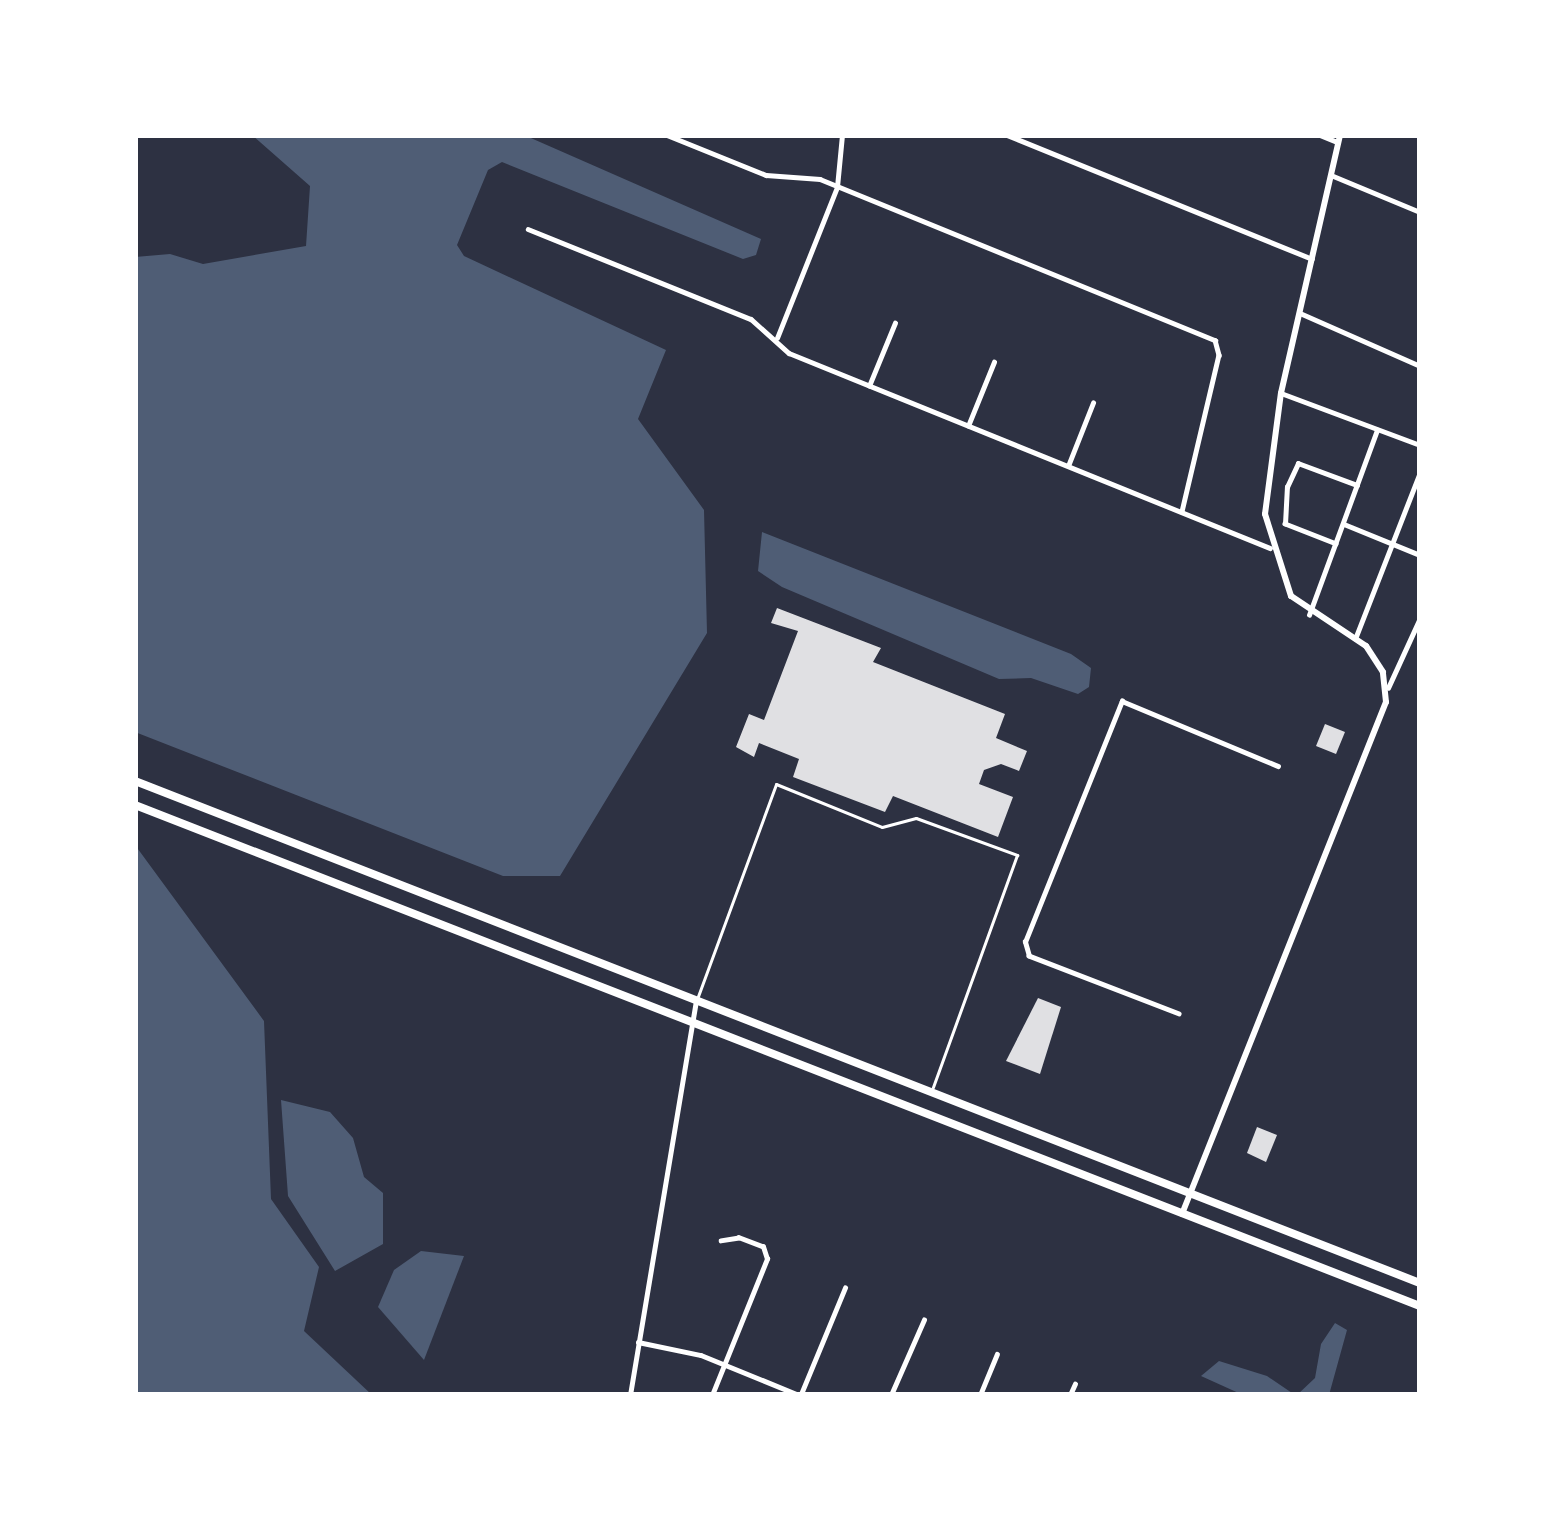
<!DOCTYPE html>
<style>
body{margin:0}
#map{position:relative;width:1555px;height:1530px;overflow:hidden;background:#2d3142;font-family:Karla,sans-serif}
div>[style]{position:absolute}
.water>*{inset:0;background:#4f5d75}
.building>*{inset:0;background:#e0e0e3}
.service>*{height:3px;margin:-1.5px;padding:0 1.5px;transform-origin:1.5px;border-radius:1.5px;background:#fff}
.minor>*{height:4.5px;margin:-2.25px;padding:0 2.25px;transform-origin:2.25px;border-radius:2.25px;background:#fff}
.tertiary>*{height:6px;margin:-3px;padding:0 3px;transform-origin:3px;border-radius:3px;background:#fff}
.primary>*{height:8px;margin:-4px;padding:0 4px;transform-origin:4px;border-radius:4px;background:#fff}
span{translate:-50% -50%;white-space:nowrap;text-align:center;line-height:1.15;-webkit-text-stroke:12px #fff;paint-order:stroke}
.frame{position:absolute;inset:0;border:138px solid #fff;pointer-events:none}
</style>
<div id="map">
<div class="water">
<i style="clip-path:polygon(252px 135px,524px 135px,761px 239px,756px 255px,743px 259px,502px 162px,488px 170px,457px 245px,464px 256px,666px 350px,638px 419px,704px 510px,707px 633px,560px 876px,503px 876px,135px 732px,135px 257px,170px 254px,203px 264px,306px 246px,310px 186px)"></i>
<i style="clip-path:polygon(762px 532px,1071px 654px,1091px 668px,1089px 687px,1078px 694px,1031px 678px,999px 679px,782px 587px,758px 571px)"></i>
<i style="clip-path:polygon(135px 845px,264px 1021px,271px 1199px,319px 1267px,304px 1331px,372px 1395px,135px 1395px)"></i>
<i style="clip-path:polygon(281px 1100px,330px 1112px,353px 1138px,364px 1177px,383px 1193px,383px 1244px,335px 1271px,288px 1196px)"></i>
<i style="clip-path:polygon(421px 1251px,464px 1256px,424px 1360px,378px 1307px,394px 1270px)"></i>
<i style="clip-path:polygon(1335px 1323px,1347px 1330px,1329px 1395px,1297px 1395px,1315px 1378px,1321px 1344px)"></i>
<i style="clip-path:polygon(1219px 1361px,1267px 1376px,1295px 1395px,1243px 1395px,1201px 1376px)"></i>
</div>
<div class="building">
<i style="clip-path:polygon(777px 608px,881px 648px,873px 662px,1005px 714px,996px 738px,1027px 751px,1019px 771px,1001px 764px,984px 770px,979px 784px,1013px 797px,998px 837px,893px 796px,885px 812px,793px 777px,799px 759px,759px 743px,754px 757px,736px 747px,749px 714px,764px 720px,798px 631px,771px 623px)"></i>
<i style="clip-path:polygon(1325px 724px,1345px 732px,1336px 754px,1316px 746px)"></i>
<i style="clip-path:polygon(1038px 998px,1061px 1007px,1040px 1074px,1006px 1061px)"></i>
<i style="clip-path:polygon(1257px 1127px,1277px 1135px,1266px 1162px,1247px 1153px)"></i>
</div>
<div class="service">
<i style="left:697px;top:999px;width:229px;rotate:-69.8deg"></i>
<i style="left:776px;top:784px;width:114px;rotate:22.1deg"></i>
<i style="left:882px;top:827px;width:35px;rotate:-15deg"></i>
<i style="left:916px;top:818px;width:108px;rotate:20.1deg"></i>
<i style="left:1017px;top:855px;width:247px;rotate:109.9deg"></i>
</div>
<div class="minor">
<i style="left:667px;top:135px;width:107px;rotate:22deg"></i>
<i style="left:766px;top:175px;width:54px;rotate:4.2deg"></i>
<i style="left:820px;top:179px;width:427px;rotate:22.2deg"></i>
<i style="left:1215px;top:340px;width:16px;rotate:75deg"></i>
<i style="left:1219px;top:355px;width:161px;rotate:103.3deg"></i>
<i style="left:1007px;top:135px;width:329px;rotate:22.1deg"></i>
<i style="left:1320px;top:135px;width:18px;rotate:22deg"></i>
<i style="left:1331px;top:175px;width:96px;rotate:22.6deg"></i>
<i style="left:528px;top:229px;width:240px;rotate:22deg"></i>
<i style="left:751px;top:319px;width:51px;rotate:41.8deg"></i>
<i style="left:789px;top:353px;width:519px;rotate:22.07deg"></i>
<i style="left:1300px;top:313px;width:131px;rotate:23.8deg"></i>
<i style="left:777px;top:338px;width:162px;rotate:-68.3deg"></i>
<i style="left:837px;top:187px;width:52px;rotate:-84.5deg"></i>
<i style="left:869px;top:386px;width:68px;rotate:-67.6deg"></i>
<i style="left:1281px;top:393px;width:148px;rotate:20.5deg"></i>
<i style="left:968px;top:426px;width:69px;rotate:-67.9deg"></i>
<i style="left:1068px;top:466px;width:68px;rotate:-68.4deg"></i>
<i style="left:1344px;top:524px;width:82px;rotate:22.2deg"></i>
<i style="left:1336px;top:544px;width:55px;rotate:-158.6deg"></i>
<i style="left:1285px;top:524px;width:37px;rotate:-87deg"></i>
<i style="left:1287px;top:487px;width:26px;rotate:-65deg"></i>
<i style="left:1298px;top:463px;width:63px;rotate:20.4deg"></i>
<i style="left:1309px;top:615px;width:197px;rotate:-69.8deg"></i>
<i style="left:1355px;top:639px;width:179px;rotate:-68.7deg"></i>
<i style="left:1388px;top:688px;width:77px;rotate:-65.4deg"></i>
<i style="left:1179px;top:1014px;width:161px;rotate:-158.9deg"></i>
<i style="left:1029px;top:956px;width:15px;rotate:-106deg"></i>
<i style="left:1025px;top:942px;width:260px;rotate:-68.1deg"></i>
<i style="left:1122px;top:701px;width:169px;rotate:22.6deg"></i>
<i style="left:638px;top:1342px;width:64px;rotate:11.7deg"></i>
<i style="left:701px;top:1355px;width:106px;rotate:22.2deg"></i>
<i style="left:801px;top:1394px;width:115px;rotate:-67.5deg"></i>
<i style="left:630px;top:1395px;width:399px;rotate:-80.5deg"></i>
<i style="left:712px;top:1395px;width:147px;rotate:-68deg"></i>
<i style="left:767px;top:1259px;width:13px;rotate:-108deg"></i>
<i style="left:763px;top:1247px;width:26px;rotate:-159deg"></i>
<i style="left:739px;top:1238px;width:18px;rotate:171deg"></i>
<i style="left:891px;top:1395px;width:82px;rotate:-66.3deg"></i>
<i style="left:980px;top:1395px;width:44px;rotate:-67.5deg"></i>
<i style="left:1070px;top:1395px;width:12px;rotate:-66deg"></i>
</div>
<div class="tertiary">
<i style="left:1182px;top:1214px;width:551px;rotate:-68.28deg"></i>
<i style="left:1386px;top:702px;width:30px;rotate:-96deg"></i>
<i style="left:1383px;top:672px;width:31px;rotate:-123deg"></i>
<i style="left:1366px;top:646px;width:90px;rotate:-146.3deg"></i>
<i style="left:1291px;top:596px;width:86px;rotate:-107.6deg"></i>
<i style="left:1265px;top:514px;width:122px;rotate:-82.5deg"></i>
<i style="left:1281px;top:393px;width:265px;rotate:-77.1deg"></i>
</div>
<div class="primary">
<i style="left:135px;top:781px;width:1380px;rotate:21.34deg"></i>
<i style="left:135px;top:805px;width:1379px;rotate:21.3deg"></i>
</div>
<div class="frame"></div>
</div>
